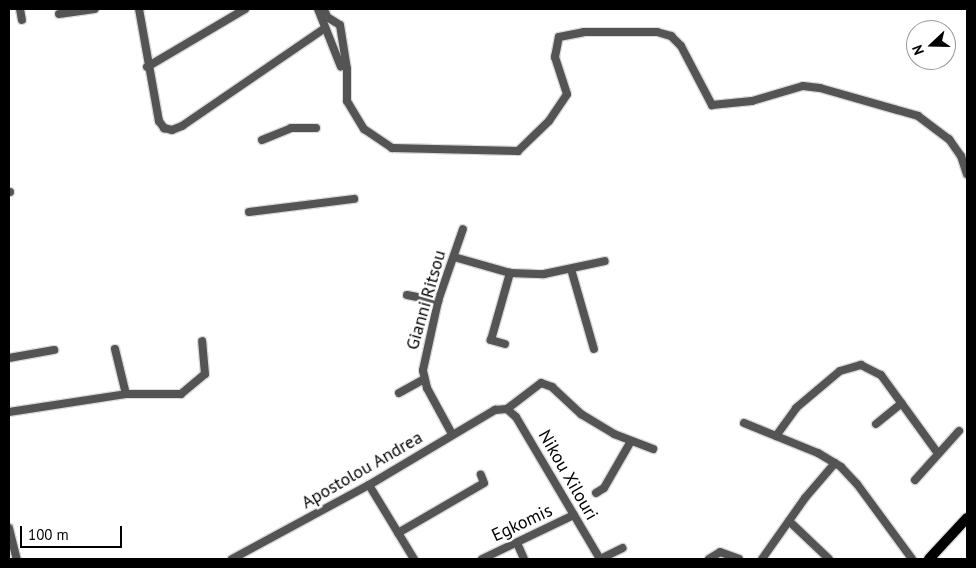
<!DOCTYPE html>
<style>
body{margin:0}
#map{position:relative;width:976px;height:568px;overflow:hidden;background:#fff;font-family:"PT Sans",sans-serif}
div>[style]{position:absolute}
.roads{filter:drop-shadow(1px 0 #dbdbdb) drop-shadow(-1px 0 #dbdbdb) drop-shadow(0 1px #dbdbdb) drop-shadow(0 -1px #dbdbdb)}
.minor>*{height:8px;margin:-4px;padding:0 4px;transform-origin:4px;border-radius:4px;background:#545454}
.major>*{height:10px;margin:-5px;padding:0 5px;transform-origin:5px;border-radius:5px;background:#000}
span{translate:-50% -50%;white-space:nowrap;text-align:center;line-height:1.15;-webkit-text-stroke:5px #fff;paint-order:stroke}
.street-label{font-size:18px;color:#000}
.frame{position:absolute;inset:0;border:10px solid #000;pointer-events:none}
.north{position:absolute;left:906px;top:20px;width:50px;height:50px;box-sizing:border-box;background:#fff;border:1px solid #999;border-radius:50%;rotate:249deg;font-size:14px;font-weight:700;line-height:20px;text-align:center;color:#000}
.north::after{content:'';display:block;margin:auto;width:18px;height:22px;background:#000;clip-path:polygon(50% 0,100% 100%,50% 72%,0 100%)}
.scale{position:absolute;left:20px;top:526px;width:102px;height:22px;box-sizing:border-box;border:2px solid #000;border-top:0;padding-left:6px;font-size:15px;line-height:18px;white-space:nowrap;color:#000;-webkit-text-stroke:4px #fff;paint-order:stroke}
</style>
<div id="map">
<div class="roads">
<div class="minor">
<i style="left:20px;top:9px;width:11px;rotate:80deg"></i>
<i style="left:139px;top:9px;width:114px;rotate:79.9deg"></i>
<i style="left:159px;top:121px;width:9px;rotate:54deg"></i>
<i style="left:164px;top:128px;width:8px;rotate:14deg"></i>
<i style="left:172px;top:130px;width:11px;rotate:-22deg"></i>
<i style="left:182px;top:126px;width:173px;rotate:-34.4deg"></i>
<i style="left:318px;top:9px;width:62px;rotate:68.4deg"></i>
<i style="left:324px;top:9px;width:9px;rotate:69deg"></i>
<i style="left:327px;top:17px;width:15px;rotate:32deg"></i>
<i style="left:340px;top:25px;width:45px;rotate:81deg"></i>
<i style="left:347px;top:69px;width:32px;rotate:90deg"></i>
<i style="left:347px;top:101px;width:33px;rotate:59deg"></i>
<i style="left:364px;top:129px;width:34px;rotate:34deg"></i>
<i style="left:392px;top:148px;width:126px;rotate:1.4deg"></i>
<i style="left:518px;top:151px;width:43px;rotate:-44.1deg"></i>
<i style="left:549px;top:121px;width:32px;rotate:-56deg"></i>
<i style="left:567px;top:94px;width:39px;rotate:-108deg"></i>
<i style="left:555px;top:57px;width:20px;rotate:-79deg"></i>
<i style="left:559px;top:37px;width:25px;rotate:-11deg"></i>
<i style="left:584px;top:32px;width:73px"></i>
<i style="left:657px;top:32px;width:15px;rotate:16deg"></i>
<i style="left:671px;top:36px;width:14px;rotate:45deg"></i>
<i style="left:681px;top:46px;width:67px;rotate:62.3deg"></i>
<i style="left:712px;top:105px;width:40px;rotate:-5.7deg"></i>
<i style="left:752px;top:101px;width:53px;rotate:-16.4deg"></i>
<i style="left:803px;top:86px;width:17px;rotate:7deg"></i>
<i style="left:820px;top:88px;width:102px;rotate:15.9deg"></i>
<i style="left:918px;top:116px;width:39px;rotate:37deg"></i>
<i style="left:949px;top:139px;width:21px;rotate:55deg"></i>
<i style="left:961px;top:156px;width:19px;rotate:72deg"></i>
<i style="left:59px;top:14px;width:36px;rotate:-8deg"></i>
<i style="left:147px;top:67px;width:114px;rotate:-30.6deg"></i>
<i style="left:262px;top:140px;width:31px;rotate:-22deg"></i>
<i style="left:291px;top:128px;width:25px"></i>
<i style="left:9px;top:192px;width:1px"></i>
<i style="left:249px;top:212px;width:106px;rotate:-7.1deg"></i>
<i style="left:454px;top:257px;width:58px;rotate:15.9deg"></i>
<i style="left:510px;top:273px;width:34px;rotate:2deg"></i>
<i style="left:544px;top:274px;width:62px;rotate:-12deg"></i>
<i style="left:571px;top:269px;width:83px;rotate:74deg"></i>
<i style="left:407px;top:295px;width:32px;rotate:11deg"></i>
<i style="left:505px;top:344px;width:15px;rotate:-164deg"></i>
<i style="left:491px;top:340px;width:70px;rotate:-74.2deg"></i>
<i style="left:115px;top:349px;width:46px;rotate:76.3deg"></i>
<i style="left:9px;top:358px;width:46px;rotate:-10.1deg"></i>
<i style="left:399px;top:393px;width:29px;rotate:-29deg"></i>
<i style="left:507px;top:409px;width:12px;rotate:42deg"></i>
<i style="left:516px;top:417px;width:165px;rotate:59.4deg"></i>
<i style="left:507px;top:409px;width:43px;rotate:-37.4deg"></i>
<i style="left:541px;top:383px;width:12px;rotate:20deg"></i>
<i style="left:552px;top:387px;width:40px;rotate:43deg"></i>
<i style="left:581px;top:414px;width:39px;rotate:31deg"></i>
<i style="left:614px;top:434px;width:42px;rotate:21deg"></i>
<i style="left:9px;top:412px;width:118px;rotate:-8.7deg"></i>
<i style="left:126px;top:394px;width:55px"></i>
<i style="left:181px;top:394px;width:31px;rotate:-40deg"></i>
<i style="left:205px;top:374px;width:33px;rotate:-95deg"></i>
<i style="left:744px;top:423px;width:80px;rotate:22.1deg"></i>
<i style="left:818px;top:453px;width:27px;rotate:31deg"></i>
<i style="left:841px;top:467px;width:23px;rotate:47deg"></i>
<i style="left:857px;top:484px;width:93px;rotate:53.7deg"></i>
<i style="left:876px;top:424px;width:33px;rotate:-39deg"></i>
<i style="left:452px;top:434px;width:52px;rotate:-118.5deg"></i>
<i style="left:427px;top:388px;width:18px;rotate:-103deg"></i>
<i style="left:423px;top:370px;width:71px;rotate:-77.7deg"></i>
<i style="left:438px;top:301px;width:76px;rotate:-70.9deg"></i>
<i style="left:776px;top:436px;width:34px;rotate:-54deg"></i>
<i style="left:796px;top:408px;width:57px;rotate:-40.1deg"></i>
<i style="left:840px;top:371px;width:22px;rotate:-16deg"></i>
<i style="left:861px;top:365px;width:22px;rotate:27deg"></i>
<i style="left:881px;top:375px;width:95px;rotate:54deg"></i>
<i style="left:915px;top:480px;width:66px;rotate:-48.1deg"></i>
<i style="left:369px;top:485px;width:87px;rotate:58.7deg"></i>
<i style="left:596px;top:493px;width:9px;rotate:-32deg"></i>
<i style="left:604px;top:488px;width:54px;rotate:-60.1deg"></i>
<i style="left:789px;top:521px;width:55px;rotate:43.5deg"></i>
<i style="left:9px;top:528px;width:32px;rotate:76deg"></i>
<i style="left:398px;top:533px;width:99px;rotate:-30.2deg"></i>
<i style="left:484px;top:483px;width:9px;rotate:-111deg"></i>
<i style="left:517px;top:543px;width:17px;rotate:66deg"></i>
<i style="left:232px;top:559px;width:156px;rotate:-28.4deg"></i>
<i style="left:369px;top:485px;width:147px;rotate:-30.8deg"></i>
<i style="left:495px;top:410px;width:12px;rotate:-5deg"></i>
<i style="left:482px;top:559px;width:102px;rotate:-25.6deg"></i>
<i style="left:600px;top:559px;width:25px;rotate:-26deg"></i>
<i style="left:709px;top:559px;width:13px;rotate:-32deg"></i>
<i style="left:720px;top:552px;width:20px;rotate:20deg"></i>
<i style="left:762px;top:559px;width:75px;rotate:-54.8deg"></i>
<i style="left:805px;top:498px;width:46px;rotate:-49.4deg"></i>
</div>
<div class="major">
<i style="left:929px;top:559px;width:56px;rotate:-47.2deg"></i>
</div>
</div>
<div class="street-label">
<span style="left:426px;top:300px;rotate:-74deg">Gianni Ritsou</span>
<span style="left:362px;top:470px;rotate:-30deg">Apostolou Andrea</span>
<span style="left:568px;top:475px;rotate:60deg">Nikou Xilouri</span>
<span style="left:522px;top:523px;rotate:-25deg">Egkomis</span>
</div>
<div class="frame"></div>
<div class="north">N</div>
<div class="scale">100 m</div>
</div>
